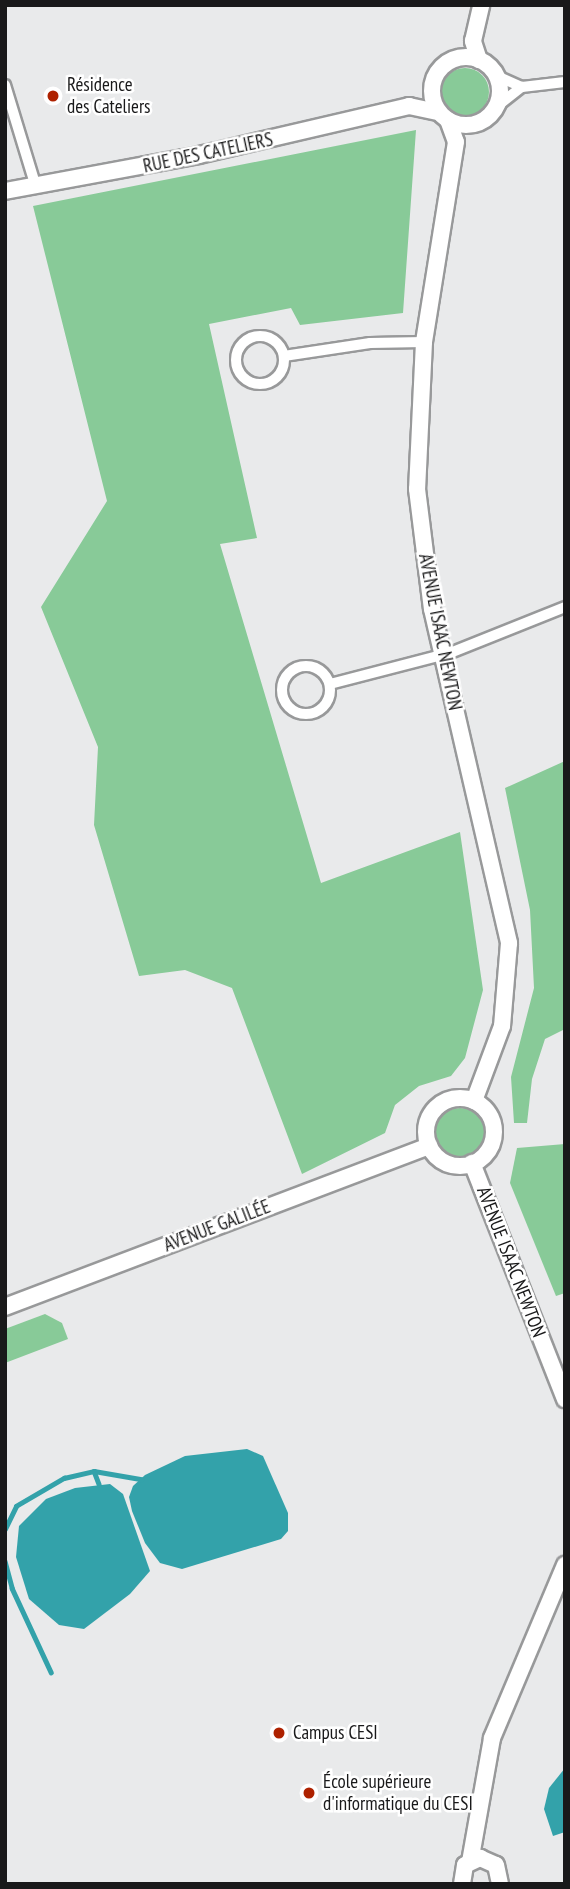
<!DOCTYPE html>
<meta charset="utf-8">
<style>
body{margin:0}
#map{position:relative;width:570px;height:1889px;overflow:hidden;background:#e9eaeb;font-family:"PT Sans Narrow",sans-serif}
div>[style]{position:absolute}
.green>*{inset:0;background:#88ca98}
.round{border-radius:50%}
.water>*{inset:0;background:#33a2aa}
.stream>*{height:4.5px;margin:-2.25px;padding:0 2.25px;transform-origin:2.25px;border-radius:2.25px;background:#33a2aa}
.roads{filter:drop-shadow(2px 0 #98999a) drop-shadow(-2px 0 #98999a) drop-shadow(0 2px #98999a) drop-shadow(0 -2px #98999a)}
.street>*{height:10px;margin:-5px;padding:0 5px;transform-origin:5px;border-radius:5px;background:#fff}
.street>.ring{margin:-5px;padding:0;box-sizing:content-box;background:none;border:10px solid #fff;border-radius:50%}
.secondary>*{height:16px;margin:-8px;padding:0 8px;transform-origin:8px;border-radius:8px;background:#fff}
.secondary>.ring{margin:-8px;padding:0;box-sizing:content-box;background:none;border:16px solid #fff;border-radius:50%}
.dots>*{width:19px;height:19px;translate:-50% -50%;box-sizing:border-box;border:4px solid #fff;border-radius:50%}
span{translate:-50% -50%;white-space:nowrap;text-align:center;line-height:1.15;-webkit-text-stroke:5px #fff;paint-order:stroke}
.poi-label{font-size:19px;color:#19191a}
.left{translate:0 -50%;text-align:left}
.street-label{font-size:19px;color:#19191a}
.frame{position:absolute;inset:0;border:7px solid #19191a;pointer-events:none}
</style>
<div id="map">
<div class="green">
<i class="round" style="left:441px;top:68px;width:48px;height:48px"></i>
<i style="clip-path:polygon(416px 130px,403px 313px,300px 325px,291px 308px,209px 324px,257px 538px,220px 544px,321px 883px,460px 832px,483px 990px,465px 1058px,451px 1076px,419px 1086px,395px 1105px,385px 1133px,302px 1174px,232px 988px,185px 970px,139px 976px,94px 825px,98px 747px,41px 607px,107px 501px,33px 206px)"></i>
<i style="clip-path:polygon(565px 761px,565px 1029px,545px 1039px,532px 1079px,527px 1123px,514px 1123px,511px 1077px,534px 988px,530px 910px,505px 788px)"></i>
<i class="round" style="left:435px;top:1108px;width:50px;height:50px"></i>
<i style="clip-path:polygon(565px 1144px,565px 1293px,556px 1296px,510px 1183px,517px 1148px)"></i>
<i style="clip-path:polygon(45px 1314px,62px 1323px,68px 1339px,5px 1363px,5px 1329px)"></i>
</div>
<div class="water">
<i style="clip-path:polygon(247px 1449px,263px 1456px,288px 1513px,288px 1531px,281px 1539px,182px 1569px,160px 1563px,145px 1543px,132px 1511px,129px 1497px,133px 1486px,145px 1475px,185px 1456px)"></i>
<i style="clip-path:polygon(110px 1484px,123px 1494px,150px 1571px,130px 1594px,84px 1629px,59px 1625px,29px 1599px,16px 1557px,19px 1526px,46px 1499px,75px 1488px)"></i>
<i style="clip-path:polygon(565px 1768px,565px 1832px,553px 1836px,544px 1809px,549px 1788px)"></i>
</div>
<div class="stream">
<i style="left:94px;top:1471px;width:14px;rotate:69deg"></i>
<i style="left:5px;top:1529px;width:25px;rotate:-64deg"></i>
<i style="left:16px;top:1506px;width:56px;rotate:-30.3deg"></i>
<i style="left:64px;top:1478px;width:31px;rotate:-13deg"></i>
<i style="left:94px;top:1471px;width:48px;rotate:9.7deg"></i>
<i style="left:5px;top:1561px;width:28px;rotate:75deg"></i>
<i style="left:12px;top:1588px;width:93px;rotate:65.1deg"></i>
</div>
<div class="roads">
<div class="street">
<i style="left:497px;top:76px;width:27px;rotate:24deg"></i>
<i style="left:522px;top:87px;width:43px;rotate:-6.6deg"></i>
<i style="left:5px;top:85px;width:103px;rotate:73.1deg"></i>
<i style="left:496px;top:107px;width:33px;rotate:-38deg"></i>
<i class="ring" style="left:236px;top:336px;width:38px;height:38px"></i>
<i style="left:284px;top:356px;width:87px;rotate:-8.6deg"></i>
<i style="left:370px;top:343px;width:54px;rotate:-1.1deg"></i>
<i class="ring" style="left:282px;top:666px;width:38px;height:38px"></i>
<i style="left:330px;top:684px;width:124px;rotate:-14.5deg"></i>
<i style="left:450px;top:653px;width:124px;rotate:-21.8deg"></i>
</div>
<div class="secondary">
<i class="ring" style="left:432px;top:57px;width:52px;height:52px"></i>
<i style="left:479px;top:60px;width:20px;rotate:-108deg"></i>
<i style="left:473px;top:41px;width:37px;rotate:-77deg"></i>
<i style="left:448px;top:120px;width:23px;rotate:70deg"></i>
<i style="left:456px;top:142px;width:203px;rotate:99.1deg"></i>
<i style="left:424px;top:342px;width:147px;rotate:92.7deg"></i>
<i style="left:417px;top:489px;width:121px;rotate:82.9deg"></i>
<i style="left:432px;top:609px;width:343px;rotate:77deg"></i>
<i style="left:509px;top:943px;width:83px;rotate:94.8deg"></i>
<i style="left:502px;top:1026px;width:80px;rotate:110.5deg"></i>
<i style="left:5px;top:191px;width:197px;rotate:-10.5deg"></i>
<i style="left:199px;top:155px;width:216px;rotate:-13.1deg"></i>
<i style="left:409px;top:106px;width:30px;rotate:12deg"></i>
<i class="ring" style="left:426px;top:1098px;width:52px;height:52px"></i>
<i style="left:472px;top:1163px;width:254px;rotate:68.5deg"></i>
<i style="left:5px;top:1307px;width:454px;rotate:-20.8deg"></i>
<i style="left:470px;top:1862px;width:126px;rotate:-79.9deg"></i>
<i style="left:492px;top:1738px;width:188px;rotate:-67.1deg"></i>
<i style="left:462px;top:1884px;width:19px;rotate:-81deg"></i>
<i style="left:465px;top:1865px;width:17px;rotate:-25deg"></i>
<i style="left:480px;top:1858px;width:17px;rotate:24deg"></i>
<i style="left:496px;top:1865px;width:19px;rotate:78deg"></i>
</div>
</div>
<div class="dots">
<i style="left:53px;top:96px;background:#ae2100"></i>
<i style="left:279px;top:1733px;background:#ae2100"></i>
<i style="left:309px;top:1793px;background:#ae2100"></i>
</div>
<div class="poi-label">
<span class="left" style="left:67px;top:96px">Résidence<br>des Cateliers</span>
<span class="left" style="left:293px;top:1733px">Campus CESI</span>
<span class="left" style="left:323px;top:1793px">École supérieure<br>d'informatique du CESI</span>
</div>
<div class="street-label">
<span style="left:208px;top:153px;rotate:-12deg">RUE DES CATELIERS</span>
<span style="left:440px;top:632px;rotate:79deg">AVENUE ISAAC NEWTON</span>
<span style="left:217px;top:1226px;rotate:-21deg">AVENUE GALILÉE</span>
<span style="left:511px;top:1262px;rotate:69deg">AVENUE ISAAC NEWTON</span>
</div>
<div class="frame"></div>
</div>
